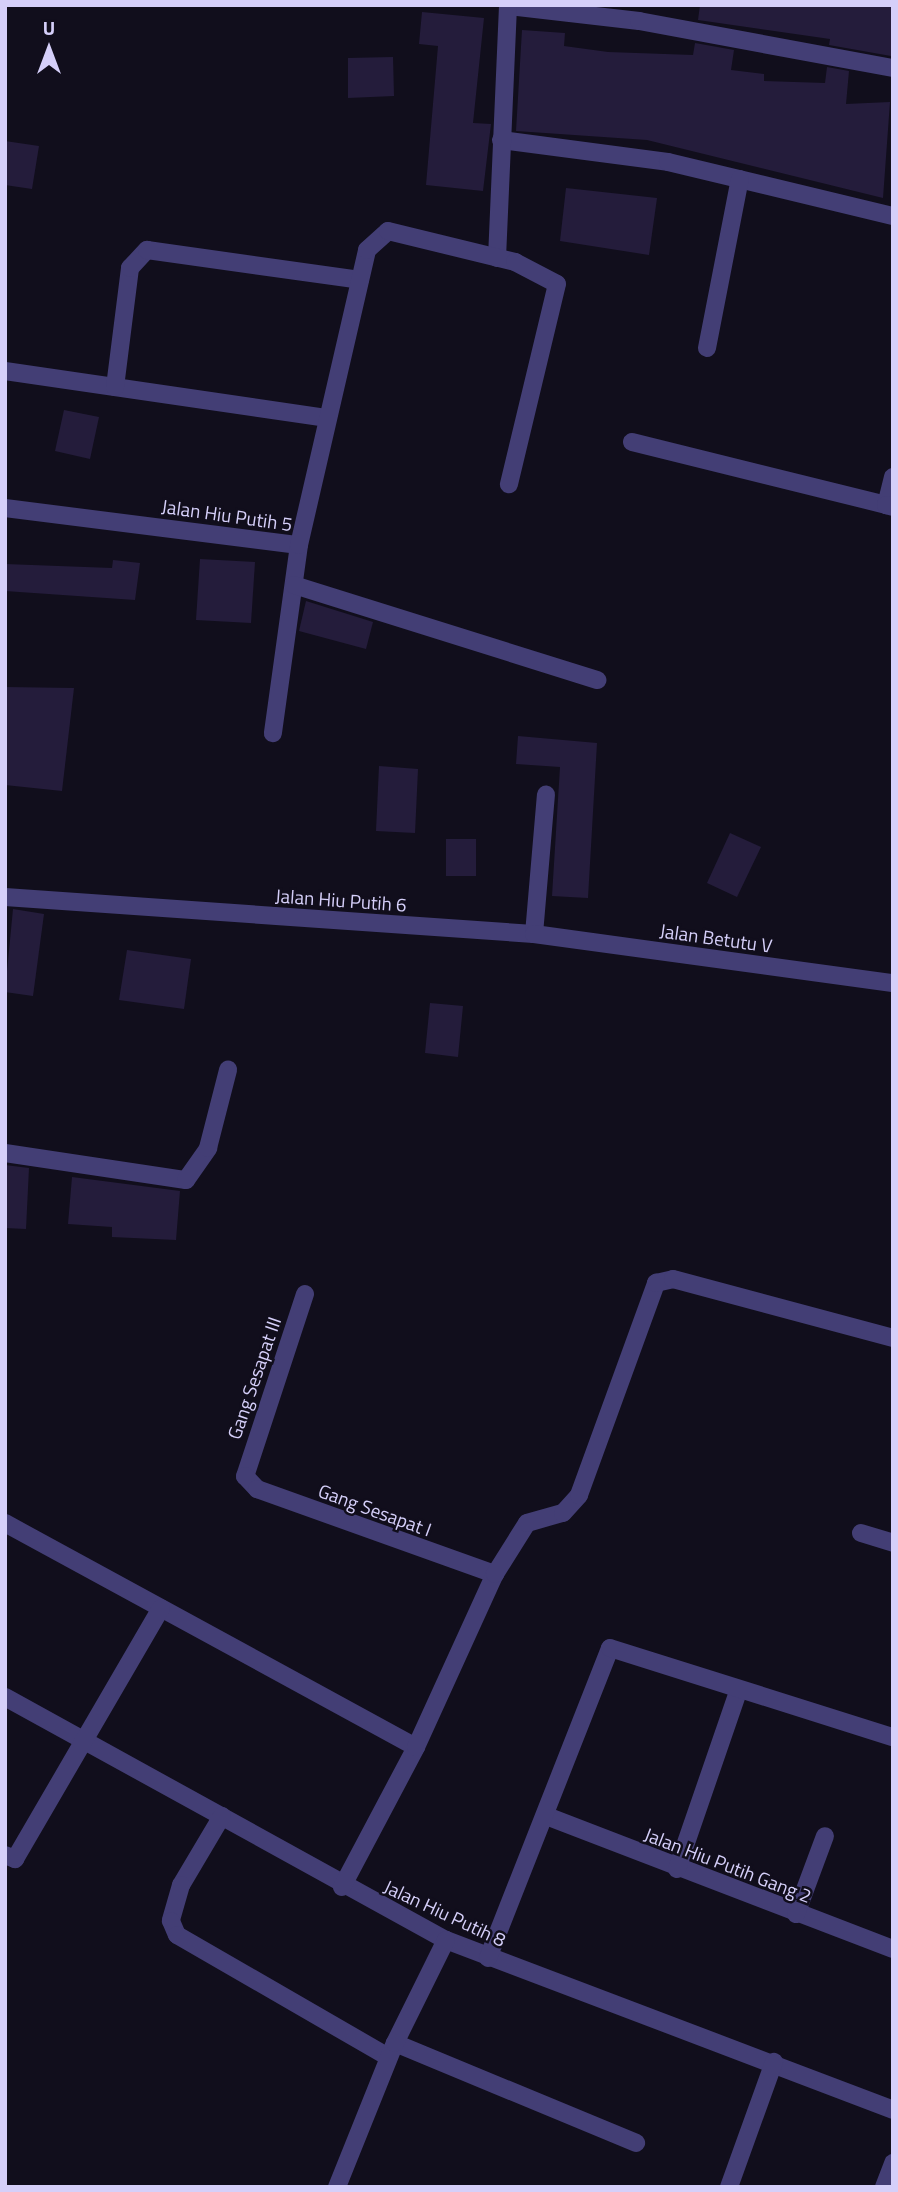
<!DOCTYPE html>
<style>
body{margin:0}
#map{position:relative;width:898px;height:2192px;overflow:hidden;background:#110e1c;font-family:"Titillium Web",sans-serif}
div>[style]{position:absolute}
.building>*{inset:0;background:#241c3b}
.minor>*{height:18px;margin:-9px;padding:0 9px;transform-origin:9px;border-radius:9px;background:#433e75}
span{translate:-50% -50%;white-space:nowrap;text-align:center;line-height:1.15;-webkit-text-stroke:5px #110e1c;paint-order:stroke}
.street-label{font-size:19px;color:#d5cff9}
.frame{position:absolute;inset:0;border:7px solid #d5cff9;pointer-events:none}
.north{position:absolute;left:14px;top:14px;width:70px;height:70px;-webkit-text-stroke:5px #110e1c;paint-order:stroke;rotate:0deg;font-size:19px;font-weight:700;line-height:28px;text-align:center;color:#d5cff9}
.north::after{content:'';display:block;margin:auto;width:24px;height:32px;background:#d5cff9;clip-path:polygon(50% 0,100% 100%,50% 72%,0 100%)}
</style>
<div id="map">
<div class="building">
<i style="clip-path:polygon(700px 5px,893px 5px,891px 56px,829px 45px,830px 39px,698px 20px)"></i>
<i style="clip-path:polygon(422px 12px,484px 18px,473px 123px,491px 124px,483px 191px,426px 185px,438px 46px,419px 44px)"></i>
<i style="clip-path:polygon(522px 30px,565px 33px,564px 46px,608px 52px,693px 55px,695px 43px,734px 50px,731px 70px,764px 74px,764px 81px,825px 83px,827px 67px,849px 71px,846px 104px,890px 102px,883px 198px,647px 140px,516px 131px)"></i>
<i style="clip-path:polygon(393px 57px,394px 96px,348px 98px,348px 58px)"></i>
<i style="clip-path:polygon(5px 141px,39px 146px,32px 189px,5px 185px)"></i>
<i style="clip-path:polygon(566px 188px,657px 198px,649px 255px,560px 241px)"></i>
<i style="clip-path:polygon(64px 410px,99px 417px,90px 459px,55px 451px)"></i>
<i style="clip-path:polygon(200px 559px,255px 562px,251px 623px,196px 620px)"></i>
<i style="clip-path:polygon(113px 560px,140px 563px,135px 600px,5px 591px,5px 564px,112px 568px)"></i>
<i style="clip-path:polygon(306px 601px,373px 622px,366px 649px,299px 631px)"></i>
<i style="clip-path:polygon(5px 687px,74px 688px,62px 791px,5px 785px)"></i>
<i style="clip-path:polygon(518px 736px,597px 743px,588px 898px,552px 896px,560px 767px,516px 764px)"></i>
<i style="clip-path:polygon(379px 766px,418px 769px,415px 833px,376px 831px)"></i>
<i style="clip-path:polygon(730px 833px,761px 847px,737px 897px,707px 883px)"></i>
<i style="clip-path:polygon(446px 839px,476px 839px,476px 876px,446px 876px)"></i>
<i style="clip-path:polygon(13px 909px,44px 914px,33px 996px,5px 992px)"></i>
<i style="clip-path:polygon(127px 950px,191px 959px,184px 1009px,119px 1000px)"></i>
<i style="clip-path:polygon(430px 1003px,463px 1006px,458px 1057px,425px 1053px)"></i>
<i style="clip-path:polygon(5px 1165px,29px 1168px,26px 1229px,5px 1228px)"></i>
<i style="clip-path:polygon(72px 1177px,180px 1191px,176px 1240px,112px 1237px,112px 1227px,68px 1224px)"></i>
</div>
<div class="minor">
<i style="left:508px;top:6px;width:132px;rotate:6.5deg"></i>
<i style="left:639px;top:21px;width:258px;rotate:10.5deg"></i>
<i style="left:501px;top:140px;width:168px;rotate:7.5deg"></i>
<i style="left:668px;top:162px;width:231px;rotate:13.5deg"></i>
<i style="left:497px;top:258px;width:253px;rotate:-87.5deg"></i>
<i style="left:707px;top:348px;width:172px;rotate:-79deg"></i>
<i style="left:5px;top:371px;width:326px;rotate:8.3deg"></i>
<i style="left:115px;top:387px;width:120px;rotate:-82.8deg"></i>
<i style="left:130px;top:268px;width:25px;rotate:-47deg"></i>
<i style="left:147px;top:250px;width:215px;rotate:8deg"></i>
<i style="left:632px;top:442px;width:262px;rotate:13.9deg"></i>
<i style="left:893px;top:477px;width:29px;rotate:104deg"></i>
<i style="left:886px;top:505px;width:7px;rotate:16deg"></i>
<i style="left:5px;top:508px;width:296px;rotate:7.2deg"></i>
<i style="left:299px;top:545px;width:190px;rotate:97.9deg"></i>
<i style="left:299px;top:545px;width:303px;rotate:-77deg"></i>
<i style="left:367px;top:250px;width:28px;rotate:-42deg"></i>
<i style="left:388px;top:231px;width:131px;rotate:13.7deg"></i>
<i style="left:515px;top:262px;width:47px;rotate:27.6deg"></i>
<i style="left:557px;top:284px;width:206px;rotate:103.5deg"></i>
<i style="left:294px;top:585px;width:318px;rotate:17.4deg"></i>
<i style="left:5px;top:897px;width:530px;rotate:4deg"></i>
<i style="left:534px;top:934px;width:140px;rotate:-85.1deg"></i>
<i style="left:534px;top:934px;width:362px;rotate:7.8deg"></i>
<i style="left:5px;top:1153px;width:183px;rotate:8.5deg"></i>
<i style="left:186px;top:1180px;width:39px;rotate:-55deg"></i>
<i style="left:208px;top:1148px;width:81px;rotate:-75.6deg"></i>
<i style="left:305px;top:1294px;width:192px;rotate:108.2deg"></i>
<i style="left:245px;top:1476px;width:18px;rotate:47deg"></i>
<i style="left:257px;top:1489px;width:253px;rotate:19.7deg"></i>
<i style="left:5px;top:1523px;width:468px;rotate:28.6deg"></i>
<i style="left:861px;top:1533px;width:34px;rotate:17deg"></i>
<i style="left:5px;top:1697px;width:504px;rotate:28.86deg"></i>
<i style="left:446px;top:1940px;width:478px;rotate:20.8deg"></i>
<i style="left:222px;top:1816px;width:80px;rotate:120.7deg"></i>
<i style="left:181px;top:1885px;width:37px;rotate:106deg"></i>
<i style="left:171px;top:1921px;width:15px;rotate:67deg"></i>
<i style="left:177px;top:1935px;width:244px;rotate:30deg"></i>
<i style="left:549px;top:1817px;width:368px;rotate:21deg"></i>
<i style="left:5px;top:1855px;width:11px;rotate:22deg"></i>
<i style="left:15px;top:1859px;width:290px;rotate:-59.8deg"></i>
<i style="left:677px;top:1869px;width:187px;rotate:-71deg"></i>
<i style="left:342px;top:1887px;width:158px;rotate:-62.1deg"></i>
<i style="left:416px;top:1747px;width:190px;rotate:-65.5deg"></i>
<i style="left:495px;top:1574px;width:60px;rotate:-57.9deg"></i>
<i style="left:527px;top:1523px;width:37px;rotate:-16deg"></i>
<i style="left:563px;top:1513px;width:24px;rotate:-48deg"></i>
<i style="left:579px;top:1495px;width:226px;rotate:-70deg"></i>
<i style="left:656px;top:1283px;width:17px;rotate:-13deg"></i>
<i style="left:673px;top:1279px;width:228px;rotate:15deg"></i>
<i style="left:796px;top:1914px;width:83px;rotate:-69.6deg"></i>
<i style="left:488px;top:1958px;width:333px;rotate:-68.5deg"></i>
<i style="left:610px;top:1648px;width:297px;rotate:17.5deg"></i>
<i style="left:395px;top:2043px;width:261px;rotate:22.5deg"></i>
<i style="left:337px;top:2187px;width:155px;rotate:-68.1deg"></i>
<i style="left:395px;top:2043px;width:115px;rotate:-63.7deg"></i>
<i style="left:729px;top:2187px;width:133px;rotate:-70.2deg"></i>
<i style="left:884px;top:2187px;width:26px;rotate:-69deg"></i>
</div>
<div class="street-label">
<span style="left:227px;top:515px;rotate:8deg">Jalan Hiu Putih 5</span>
<span style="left:341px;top:900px;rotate:4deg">Jalan Hiu Putih 6</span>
<span style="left:716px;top:938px;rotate:8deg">Jalan Betutu V</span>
<span style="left:254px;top:1378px;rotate:-71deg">Gang Sesapat III</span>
<span style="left:375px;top:1510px;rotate:20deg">Gang Sesapat I</span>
<span style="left:728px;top:1865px;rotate:21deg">Jalan Hiu Putih Gang 2</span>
<span style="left:445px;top:1913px;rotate:25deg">Jalan Hiu Putih 8</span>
</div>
<div class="frame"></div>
<div class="north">U</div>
</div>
